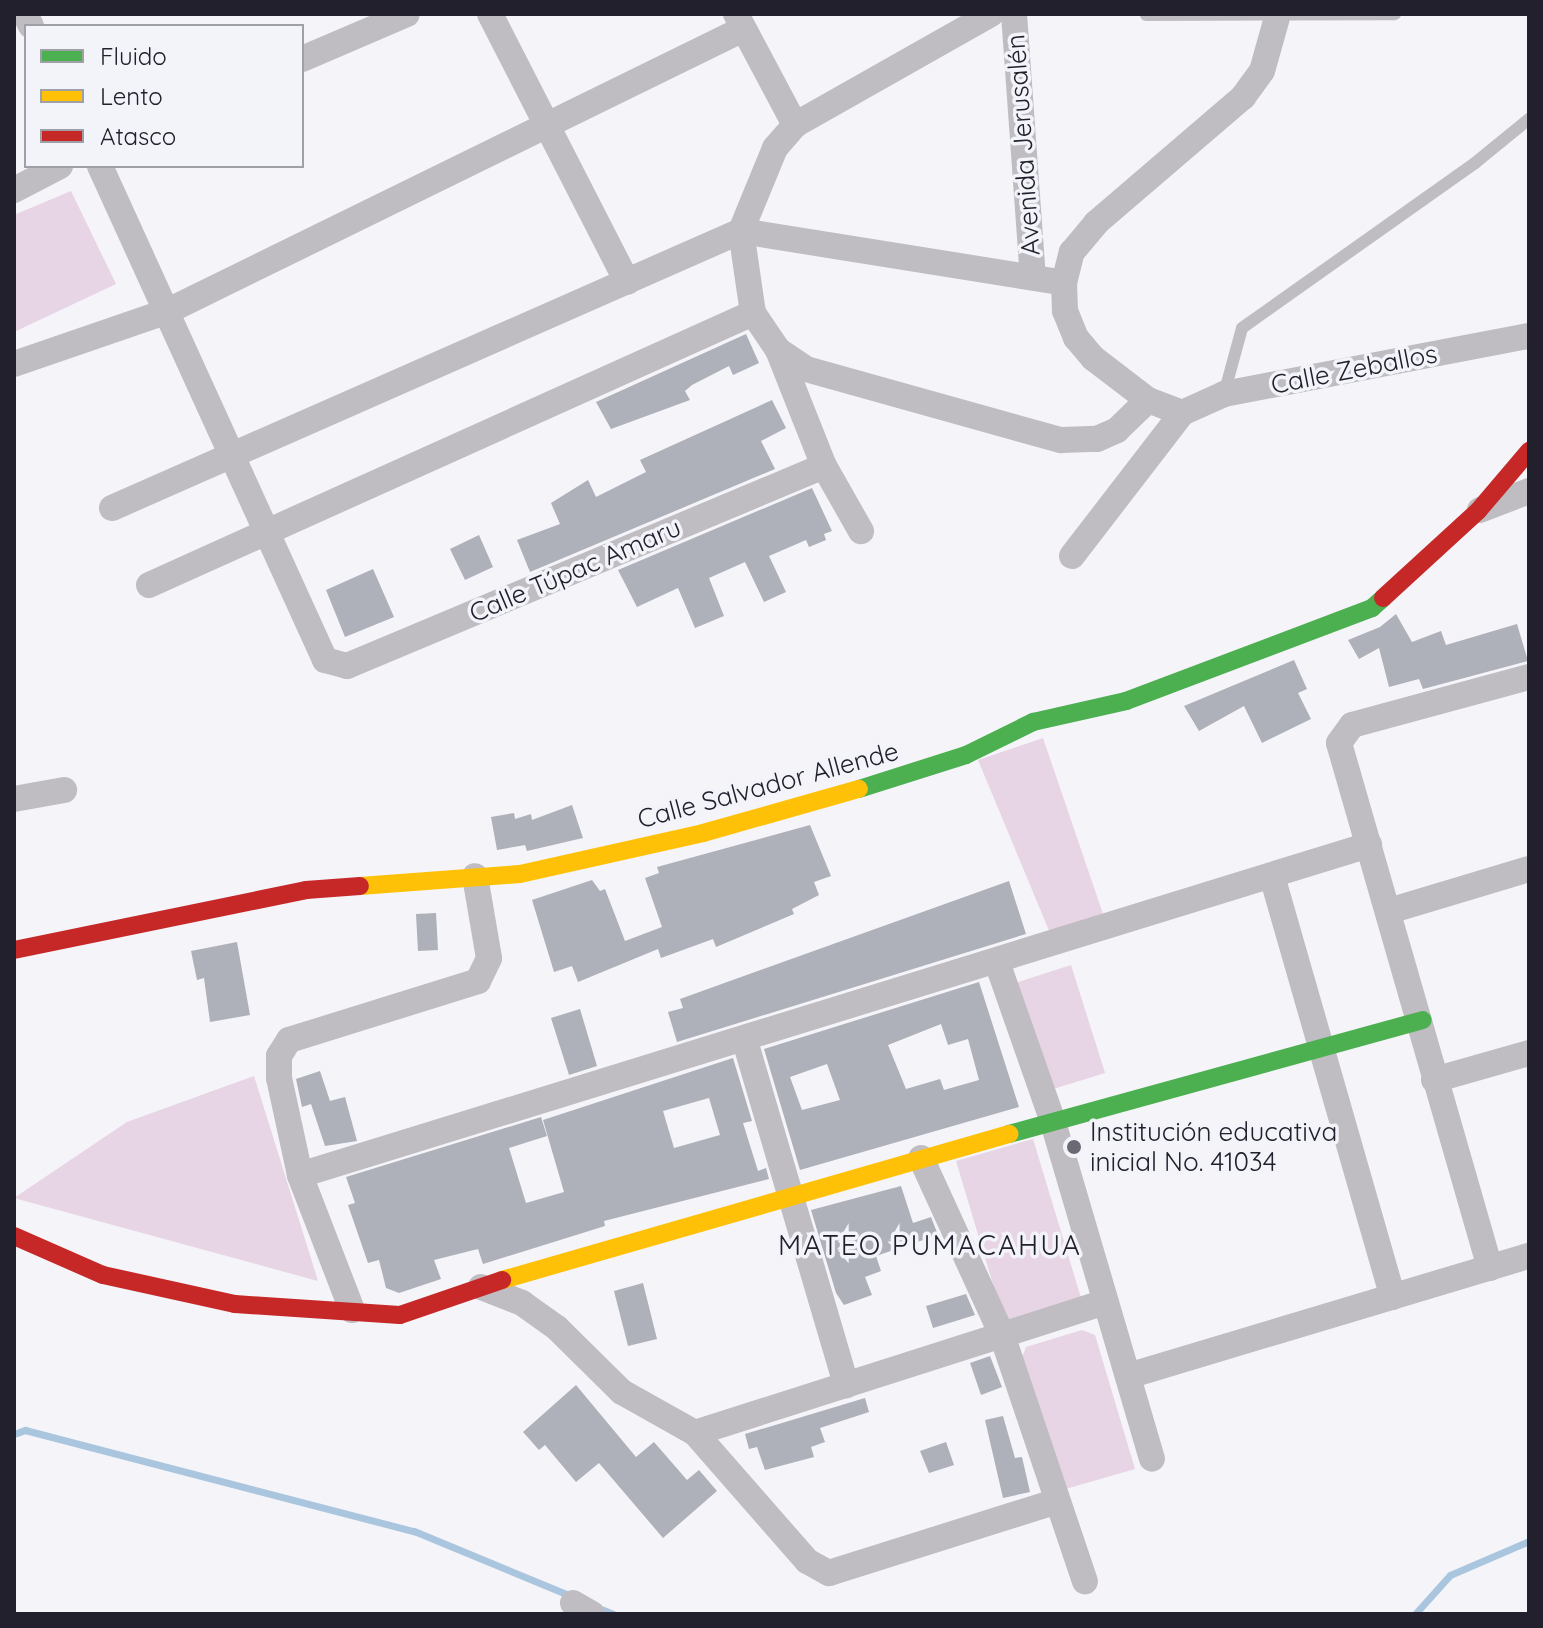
<!DOCTYPE html>
<meta charset="utf-8">
<style>
body{margin:0}
#map{position:relative;width:1543px;height:1628px;overflow:hidden;background:#f4f4f9;font-family:Quicksand,sans-serif}
div>[style]{position:absolute}
.green>*{inset:0;background:#e7d4e5}
.stream>*{height:7px;margin:-3.5px;padding:0 3.5px;transform-origin:3.5px;border-radius:3.5px;background:#aac5de}
.building>*{inset:0;background:#aeb0ba}
.lane>*{height:12px;margin:-6px;padding:0 6px;transform-origin:6px;border-radius:6px;background:#bfbdc2}
.street>*{height:26px;margin:-13px;padding:0 13px;transform-origin:13px;border-radius:13px;background:#bfbdc2}
.fast>*{height:18px;margin:-9px;padding:0 9px;transform-origin:9px;border-radius:9px;background:#4caf50}
.slow>*{height:18px;margin:-9px;padding:0 9px;transform-origin:9px;border-radius:9px;background:#ffc107}
.jam>*{height:18px;margin:-9px;padding:0 9px;transform-origin:9px;border-radius:9px;background:#c62828}
.dots>*{width:22px;height:22px;translate:-50% -50%;box-sizing:border-box;border:4px solid #f3f3fa;border-radius:50%}
span{translate:-50% -50%;white-space:nowrap;text-align:center;line-height:1.15;-webkit-text-stroke:7px #f3f3fa;paint-order:stroke}
.street-label{font-size:26px;color:#21202c}
.poi-label{font-size:26px;color:#21202c}
.left{translate:0 -50%;text-align:left}
.neighbourhood-label{font-size:28px;color:#21202c;letter-spacing:2px}
.frame{position:absolute;inset:0;border:16px solid #21202c;pointer-events:none}
.legend{position:absolute;left:24px;top:24px;width:280px;height:144px;box-sizing:border-box;background:#f3f3fa;border:2px solid #9f9fa8;margin:0;padding:10px 14px;list-style:none;font-size:24px;color:#21202c}
.legend li{display:flex;align-items:center;gap:16px;height:40px}
.legend b{width:40px;border:2px solid #9f9fa8}
</style>
<div id="map">
<div class="green">
<i style="clip-path:polygon(71px 191px,116px 284px,14px 332px,14px 215px)"></i>
<i style="clip-path:polygon(1043px 738px,1103px 914px,1050px 933px,978px 760px)"></i>
<i style="clip-path:polygon(1071px 965px,1105px 1073px,1040px 1093px,1006px 986px)"></i>
<i style="clip-path:polygon(254px 1076px,318px 1281px,14px 1198px,127px 1122px)"></i>
<i style="clip-path:polygon(1033px 1139px,1081px 1298px,1004px 1321px,956px 1161px)"></i>
<i style="clip-path:polygon(1082px 1330px,1095px 1335px,1135px 1469px,1062px 1490px,1022px 1358px,1026px 1347px)"></i>
</div>
<div class="stream">
<i style="left:14px;top:1434px;width:12px;rotate:-20deg"></i>
<i style="left:25px;top:1430px;width:402px;rotate:14.6deg"></i>
<i style="left:414px;top:1531px;width:172px;rotate:22.5deg"></i>
<i style="left:596px;top:1607px;width:18px;rotate:22deg"></i>
<i style="left:1415px;top:1614px;width:52px;rotate:-48.1deg"></i>
<i style="left:1450px;top:1575px;width:86px;rotate:-23.3deg"></i>
</div>
<div class="building">
<i style="clip-path:polygon(746px 334px,759px 363px,733px 375px,729px 366px,692px 385px,685px 391px,690px 400px,611px 429px,596px 402px)"></i>
<i style="clip-path:polygon(772px 400px,786px 428px,761px 441px,775px 469px,530px 572px,517px 540px,560px 524px,551px 503px,588px 480px,596px 497px,646px 472px,640px 460px)"></i>
<i style="clip-path:polygon(812px 488px,832px 531px,824px 534px,826px 540px,809px 547px,806px 540px,769px 556px,786px 592px,764px 602px,745px 562px,709px 578px,724px 616px,695px 628px,678px 588px,637px 607px,618px 570px)"></i>
<i style="clip-path:polygon(479px 535px,493px 567px,465px 580px,450px 549px)"></i>
<i style="clip-path:polygon(373px 569px,394px 617px,345px 637px,326px 590px)"></i>
<i style="clip-path:polygon(1396px 614px,1412px 642px,1441px 631px,1446px 645px,1517px 624px,1528px 661px,1423px 689px,1419px 679px,1389px 687px,1379px 648px,1359px 659px,1348px 640px,1380px 627px)"></i>
<i style="clip-path:polygon(1294px 660px,1307px 689px,1298px 693px,1311px 719px,1262px 743px,1244px 706px,1199px 731px,1184px 706px)"></i>
<i style="clip-path:polygon(572px 805px,583px 838px,527px 851px,525px 845px,497px 850px,491px 817px,514px 813px,515px 819px,531px 814px,532px 820px)"></i>
<i style="clip-path:polygon(810px 825px,831px 876px,814px 882px,819px 895px,792px 909px,794px 914px,716px 947px,713px 939px,661px 958px,658px 949px,578px 982px,572px 966px,554px 972px,532px 900px,592px 880px,600px 891px,605px 889px,625px 941px,662px 927px,645px 878px,659px 873px,657px 867px)"></i>
<i style="clip-path:polygon(1009px 881px,1026px 934px,677px 1042px,668px 1012px,683px 1008px,680px 999px)"></i>
<i style="clip-path:polygon(436px 913px,438px 950px,418px 951px,416px 914px)"></i>
<i style="clip-path:polygon(237px 942px,250px 1015px,210px 1022px,204px 978px,197px 980px,191px 951px)"></i>
<i style="clip-path:polygon(evenodd,979px 982px,1019px 1107px,800px 1170px,764px 1049px,979px 982px,941px 1024px,948px 1045px,968px 1039px,979px 1080px,944px 1090px,940px 1079px,906px 1089px,888px 1045px,941px 1024px,979px 982px,827px 1064px,840px 1100px,802px 1110px,790px 1077px,827px 1064px)"></i>
<i style="clip-path:polygon(580px 1009px,597px 1066px,569px 1075px,551px 1018px)"></i>
<i style="clip-path:polygon(evenodd,733px 1058px,752px 1121px,743px 1123px,758px 1171px,766px 1168px,769px 1179px,604px 1221px,605px 1226px,483px 1264px,478px 1249px,434px 1260px,441px 1279px,399px 1293px,386px 1288px,379px 1260px,368px 1263px,348px 1205px,355px 1203px,346px 1177px,541px 1117px,547px 1136px,509px 1148px,526px 1203px,564px 1192px,543px 1120px,733px 1058px,709px 1098px,720px 1135px,674px 1148px,663px 1111px,709px 1098px)"></i>
<i style="clip-path:polygon(320px 1071px,330px 1101px,345px 1097px,357px 1141px,325px 1146px,311px 1104px,302px 1107px,296px 1079px)"></i>
<i style="clip-path:polygon(901px 1186px,913px 1223px,931px 1217px,938px 1235px,876px 1256px,881px 1271px,865px 1277px,872px 1295px,844px 1305px,836px 1293px,811px 1210px)"></i>
<i style="clip-path:polygon(643px 1283px,657px 1339px,628px 1346px,614px 1291px)"></i>
<i style="clip-path:polygon(966px 1294px,975px 1315px,933px 1328px,926px 1306px)"></i>
<i style="clip-path:polygon(990px 1356px,1002px 1387px,981px 1395px,970px 1363px)"></i>
<i style="clip-path:polygon(576px 1385px,636px 1457px,654px 1442px,687px 1480px,699px 1470px,717px 1491px,663px 1538px,599px 1463px,576px 1482px,545px 1445px,539px 1450px,523px 1432px)"></i>
<i style="clip-path:polygon(865px 1398px,869px 1412px,820px 1428px,825px 1442px,811px 1447px,814px 1457px,765px 1470px,757px 1447px,749px 1449px,745px 1434px)"></i>
<i style="clip-path:polygon(1003px 1416px,1015px 1458px,1022px 1457px,1030px 1492px,1003px 1498px,985px 1420px)"></i>
<i style="clip-path:polygon(946px 1442px,954px 1465px,929px 1473px,920px 1451px)"></i>
</div>
<div class="lane">
<i style="left:1146px;top:15px;width:249px;rotate:-0.2deg"></i>
<i style="left:1224px;top:394px;width:68px;rotate:-74.7deg"></i>
<i style="left:1242px;top:328px;width:286px;rotate:-35.3deg"></i>
<i style="left:1475px;top:163px;width:70px;rotate:-39.2deg"></i>
</div>
<div class="street">
<i style="left:25px;top:14px;width:13px;rotate:63deg"></i>
<i style="left:490px;top:14px;width:301px;rotate:62.9deg"></i>
<i style="left:736px;top:14px;width:126px;rotate:62deg"></i>
<i style="left:991px;top:14px;width:225px;rotate:150.5deg"></i>
<i style="left:795px;top:125px;width:30px;rotate:131deg"></i>
<i style="left:775px;top:148px;width:90px;rotate:112.3deg"></i>
<i style="left:741px;top:231px;width:83px;rotate:81.7deg"></i>
<i style="left:753px;top:313px;width:45px;rotate:56deg"></i>
<i style="left:778px;top:350px;width:34px;rotate:34deg"></i>
<i style="left:806px;top:369px;width:265px;rotate:15.6deg"></i>
<i style="left:1061px;top:440px;width:36px;rotate:-2deg"></i>
<i style="left:1097px;top:439px;width:22px;rotate:-24deg"></i>
<i style="left:1117px;top:430px;width:43px;rotate:-44.1deg"></i>
<i style="left:1014px;top:14px;width:263px;rotate:85.9deg"></i>
<i style="left:302px;top:59px;width:114px;rotate:-23.2deg"></i>
<i style="left:100px;top:166px;width:543px;rotate:65.51deg"></i>
<i style="left:325px;top:660px;width:23px;rotate:15deg"></i>
<i style="left:347px;top:666px;width:517px;rotate:-22.75deg"></i>
<i style="left:14px;top:190px;width:52px;rotate:-27.6deg"></i>
<i style="left:778px;top:350px;width:125px;rotate:68.4deg"></i>
<i style="left:824px;top:466px;width:75px;rotate:60.4deg"></i>
<i style="left:14px;top:364px;width:163px;rotate:-19deg"></i>
<i style="left:168px;top:311px;width:640px;rotate:-26.12deg"></i>
<i style="left:1182px;top:413px;width:36px;rotate:-159deg"></i>
<i style="left:1148px;top:400px;width:69px;rotate:-142.6deg"></i>
<i style="left:1093px;top:358px;width:26px;rotate:-130deg"></i>
<i style="left:1076px;top:338px;width:29px;rotate:-112deg"></i>
<i style="left:1065px;top:311px;width:28px;rotate:-92deg"></i>
<i style="left:1064px;top:283px;width:32px;rotate:-76deg"></i>
<i style="left:1072px;top:252px;width:38px;rotate:-50deg"></i>
<i style="left:1096px;top:223px;width:194px;rotate:-40.6deg"></i>
<i style="left:1243px;top:97px;width:32px;rotate:-54deg"></i>
<i style="left:1262px;top:71px;width:59px;rotate:-74.3deg"></i>
<i style="left:112px;top:508px;width:687px;rotate:-23.77deg"></i>
<i style="left:741px;top:231px;width:327px;rotate:9.1deg"></i>
<i style="left:1480px;top:510px;width:53px;rotate:-21.2deg"></i>
<i style="left:1072px;top:556px;width:180px;rotate:-52.4deg"></i>
<i style="left:1182px;top:413px;width:46px;rotate:-24.3deg"></i>
<i style="left:1224px;top:394px;width:310px;rotate:-10.8deg"></i>
<i style="left:149px;top:585px;width:662px;rotate:-24.24deg"></i>
<i style="left:14px;top:799px;width:51px;rotate:-10.2deg"></i>
<i style="left:1272px;top:876px;width:438px;rotate:74deg"></i>
<i style="left:1389px;top:911px;width:146px;rotate:-16.7deg"></i>
<i style="left:997px;top:962px;width:166px;rotate:70.7deg"></i>
<i style="left:1052px;top:1119px;width:354px;rotate:73.6deg"></i>
<i style="left:745px;top:1041px;width:359px;rotate:73.6deg"></i>
<i style="left:1434px;top:1080px;width:99px;rotate:-15.9deg"></i>
<i style="left:921px;top:1158px;width:195px;rotate:65.4deg"></i>
<i style="left:1002px;top:1335px;width:260px;rotate:71.4deg"></i>
<i style="left:300px;top:1175px;width:1119px;rotate:-17.16deg"></i>
<i style="left:1490px;top:1268px;width:546px;rotate:-106.05deg"></i>
<i style="left:1339px;top:743px;width:22px;rotate:-54deg"></i>
<i style="left:1352px;top:725px;width:183px;rotate:-15.2deg"></i>
<i style="left:481px;top:1287px;width:44px;rotate:21.3deg"></i>
<i style="left:522px;top:1303px;width:43px;rotate:35.5deg"></i>
<i style="left:557px;top:1328px;width:91px;rotate:44.6deg"></i>
<i style="left:622px;top:1392px;width:84px;rotate:29.3deg"></i>
<i style="left:695px;top:1433px;width:170px;rotate:48.8deg"></i>
<i style="left:807px;top:1561px;width:25px;rotate:29deg"></i>
<i style="left:829px;top:1573px;width:236px;rotate:-17.5deg"></i>
<i style="left:352px;top:1310px;width:145px;rotate:-111.1deg"></i>
<i style="left:300px;top:1175px;width:99px;rotate:-102.2deg"></i>
<i style="left:279px;top:1078px;width:22px;rotate:-90deg"></i>
<i style="left:279px;top:1056px;width:19px;rotate:-58deg"></i>
<i style="left:289px;top:1040px;width:198px;rotate:-17.3deg"></i>
<i style="left:478px;top:981px;width:25px;rotate:-64deg"></i>
<i style="left:489px;top:958px;width:83px;rotate:-99.7deg"></i>
<i style="left:1128px;top:1376px;width:419px;rotate:-16.7deg"></i>
<i style="left:695px;top:1433px;width:431px;rotate:-17.7deg"></i>
<i style="left:573px;top:1603px;width:22px;rotate:30deg"></i>
</div>
<div class="fast">
<i style="left:859px;top:789px;width:112px;rotate:-17.6deg"></i>
<i style="left:966px;top:755px;width:75px;rotate:-26.2deg"></i>
<i style="left:1033px;top:722px;width:95px;rotate:-12.7deg"></i>
<i style="left:1126px;top:701px;width:263px;rotate:-20.7deg"></i>
<i style="left:1372px;top:608px;width:15px;rotate:-42deg"></i>
<i style="left:1009px;top:1134px;width:429px;rotate:-15.4deg"></i>
</div>
<div class="slow">
<i style="left:360px;top:886px;width:160px;rotate:-4.3deg"></i>
<i style="left:520px;top:874px;width:188px;rotate:-12.6deg"></i>
<i style="left:703px;top:833px;width:162px;rotate:-15.8deg"></i>
<i style="left:502px;top:1280px;width:528px;rotate:-16.06deg"></i>
</div>
<div class="jam">
<i style="left:1383px;top:598px;width:129px;rotate:-42.5deg"></i>
<i style="left:1478px;top:511px;width:79px;rotate:-49.6deg"></i>
<i style="left:14px;top:950px;width:298px;rotate:-11.6deg"></i>
<i style="left:306px;top:890px;width:54px;rotate:-4.2deg"></i>
<i style="left:14px;top:1236px;width:97px;rotate:23.7deg"></i>
<i style="left:103px;top:1275px;width:135px;rotate:12.4deg"></i>
<i style="left:235px;top:1304px;width:165px;rotate:3.8deg"></i>
<i style="left:400px;top:1315px;width:108px;rotate:-18.9deg"></i>
</div>
<div class="dots">
<i style="left:1074px;top:1147px;background:#6b6a74"></i>
</div>
<div class="street-label">
<span style="left:1023px;top:145px;rotate:-94deg">Avenida Jerusalén</span>
<span style="left:1354px;top:369px;rotate:-11deg">Calle Zeballos</span>
<span style="left:575px;top:570px;rotate:-23deg">Calle Túpac Amaru</span>
<span style="left:768px;top:785px;rotate:-15deg">Calle Salvador Allende</span>
</div>
<div class="poi-label">
<span class="left" style="left:1090px;top:1147px">Institución educativa<br>inicial No. 41034</span>
</div>
<div class="neighbourhood-label">
<span style="left:930px;top:1245px">MATEO PUMACAHUA</span>
</div>
<div class="frame"></div>
<ul class="legend">
<li><b style="height:10px;background:#4caf50"></b>Fluido</li>
<li><b style="height:10px;background:#ffc107"></b>Lento</li>
<li><b style="height:10px;background:#c62828"></b>Atasco</li>
</ul>
</div>
